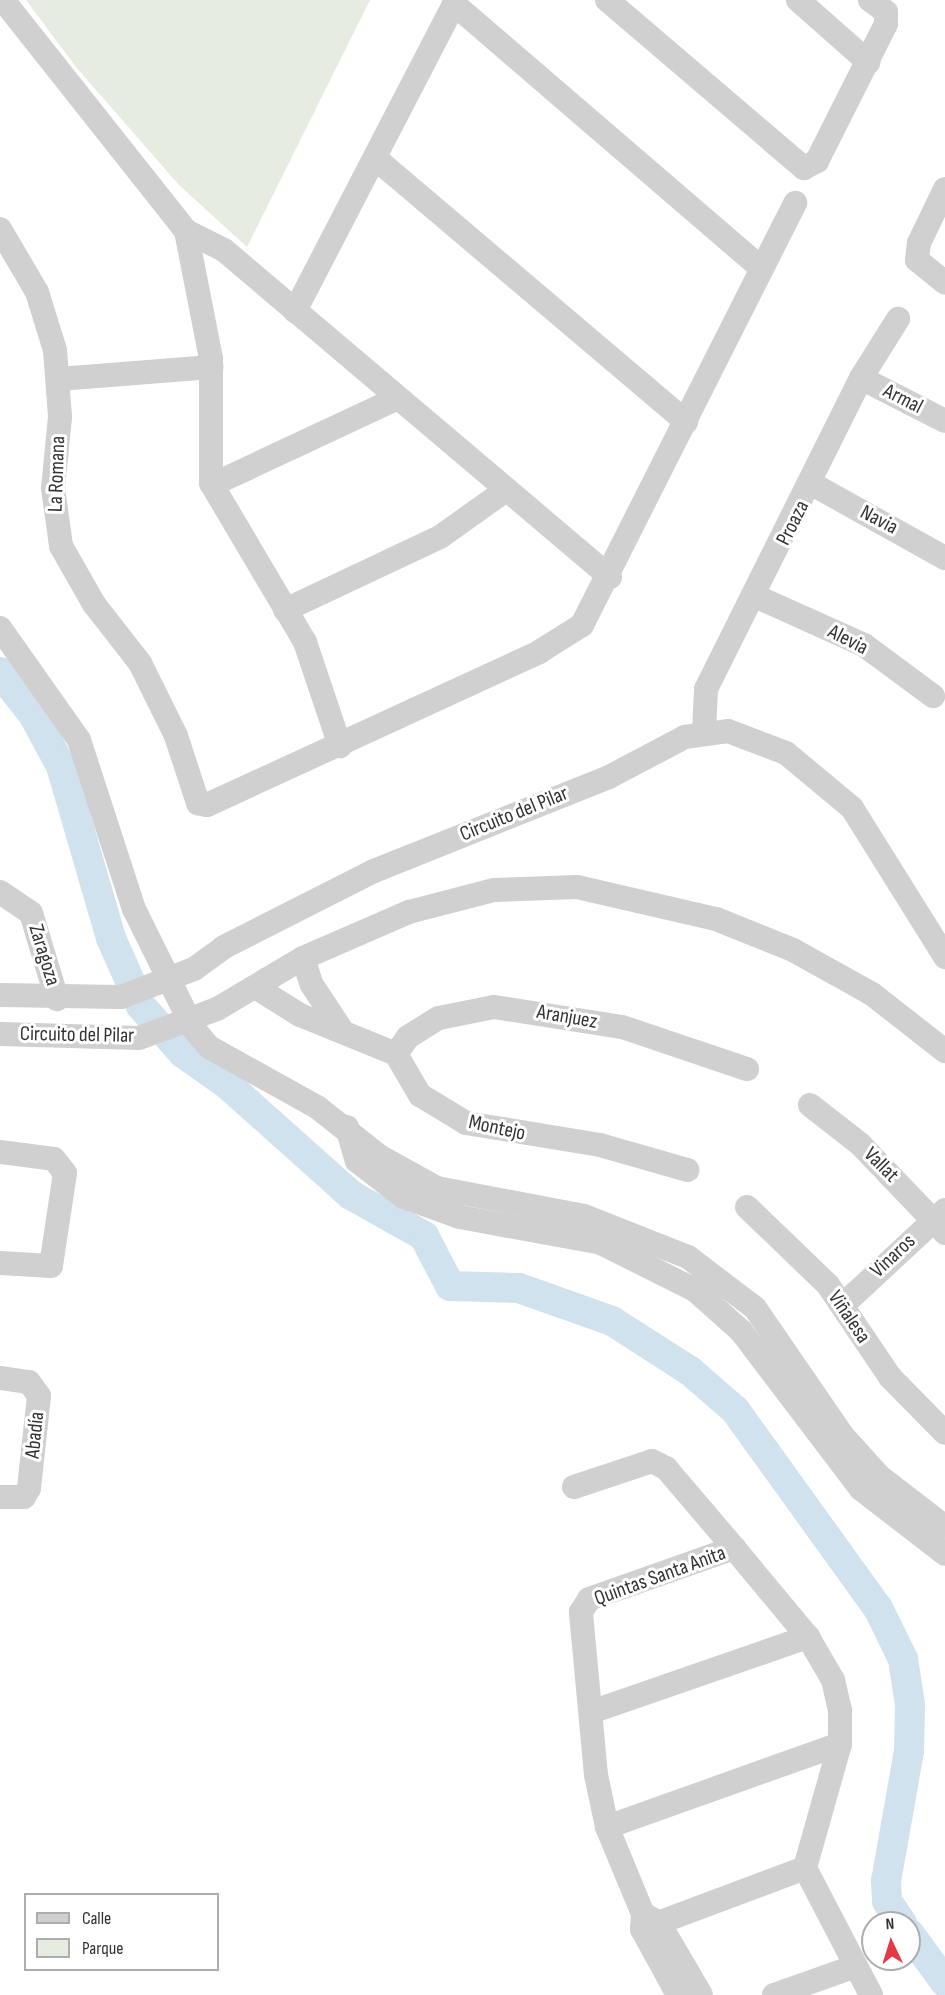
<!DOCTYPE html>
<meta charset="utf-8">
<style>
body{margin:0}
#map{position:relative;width:945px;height:1995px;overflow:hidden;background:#fff;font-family:"Sofia Sans Condensed",sans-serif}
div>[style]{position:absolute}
.green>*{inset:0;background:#e6ecdf}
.river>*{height:30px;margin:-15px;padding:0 15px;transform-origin:15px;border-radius:15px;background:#cfe2ee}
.minor>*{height:24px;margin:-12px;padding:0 12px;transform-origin:12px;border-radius:12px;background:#d0d0d0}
.minor-bridge>*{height:24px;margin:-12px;padding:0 12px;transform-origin:12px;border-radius:12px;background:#d0d0d0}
span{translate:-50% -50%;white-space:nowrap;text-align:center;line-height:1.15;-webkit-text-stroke:6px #fff;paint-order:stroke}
.street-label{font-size:21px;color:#333}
.legend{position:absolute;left:24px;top:1893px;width:195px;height:78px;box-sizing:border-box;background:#fff;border:2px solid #adadad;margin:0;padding:8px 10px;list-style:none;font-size:18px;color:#333}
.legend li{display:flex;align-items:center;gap:12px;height:30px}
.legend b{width:30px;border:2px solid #adadad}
.north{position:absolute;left:861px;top:1911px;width:60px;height:60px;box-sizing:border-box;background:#fff;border:2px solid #adadad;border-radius:50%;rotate:356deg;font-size:16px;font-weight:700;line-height:24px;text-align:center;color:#333}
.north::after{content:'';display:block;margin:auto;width:21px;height:27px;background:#e63946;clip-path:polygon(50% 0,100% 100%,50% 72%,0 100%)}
</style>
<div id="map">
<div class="green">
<i style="clip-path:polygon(26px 0,370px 0,247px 247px,179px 185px,76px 67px)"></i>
</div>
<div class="river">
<i style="left:0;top:672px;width:56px;rotate:52.3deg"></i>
<i style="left:34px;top:716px;width:57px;rotate:61.6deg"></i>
<i style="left:61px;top:766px;width:179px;rotate:73.8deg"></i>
<i style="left:111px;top:938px;width:74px;rotate:66.2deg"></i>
<i style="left:141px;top:1006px;width:63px;rotate:48.2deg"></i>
<i style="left:183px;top:1053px;width:55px;rotate:35.4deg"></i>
<i style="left:228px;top:1085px;width:165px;rotate:41.8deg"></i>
<i style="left:351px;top:1195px;width:84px;rotate:29.3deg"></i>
<i style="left:424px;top:1236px;width:56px;rotate:62.5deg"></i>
<i style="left:450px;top:1286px;width:69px;rotate:1.7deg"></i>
<i style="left:519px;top:1288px;width:99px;rotate:19.5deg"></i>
<i style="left:612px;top:1321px;width:93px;rotate:32.7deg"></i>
<i style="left:690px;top:1371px;width:60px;rotate:40.9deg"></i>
<i style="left:735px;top:1410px;width:244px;rotate:54.2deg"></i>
<i style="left:878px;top:1608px;width:57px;rotate:63.9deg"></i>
<i style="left:903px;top:1659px;width:47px;rotate:81.3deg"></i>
<i style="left:910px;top:1705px;width:46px;rotate:91.2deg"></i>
<i style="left:909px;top:1751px;width:132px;rotate:100deg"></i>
<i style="left:886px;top:1881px;width:20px;rotate:87deg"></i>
<i style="left:887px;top:1901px;width:27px;rotate:56deg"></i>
<i style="left:909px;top:1933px;width:61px;rotate:53.7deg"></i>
</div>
<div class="minor">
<i style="left:3px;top:0;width:295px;rotate:51.6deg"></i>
<i style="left:186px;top:231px;width:130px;rotate:78.9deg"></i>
<i style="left:211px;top:359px;width:124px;rotate:90deg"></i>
<i style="left:211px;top:483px;width:185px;rotate:59.4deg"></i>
<i style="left:305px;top:642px;width:110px;rotate:71.4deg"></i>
<i style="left:607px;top:0;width:259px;rotate:40.5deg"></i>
<i style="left:804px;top:168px;width:15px;rotate:-28deg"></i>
<i style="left:817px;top:161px;width:153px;rotate:-63.3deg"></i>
<i style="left:886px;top:24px;width:12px;rotate:-90deg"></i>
<i style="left:886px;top:12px;width:20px;rotate:-143deg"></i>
<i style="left:798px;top:0;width:94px;rotate:41.5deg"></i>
<i style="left:454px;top:4px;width:406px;rotate:40.7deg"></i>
<i style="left:375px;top:158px;width:408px;rotate:40.3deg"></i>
<i style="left:945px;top:189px;width:60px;rotate:115.7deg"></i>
<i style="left:919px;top:243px;width:17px;rotate:97deg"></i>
<i style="left:917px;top:260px;width:36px;rotate:39deg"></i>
<i style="left:0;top:229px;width:73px;rotate:59.6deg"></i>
<i style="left:37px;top:292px;width:61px;rotate:72.8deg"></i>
<i style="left:55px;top:350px;width:67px;rotate:85.7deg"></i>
<i style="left:60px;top:417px;width:71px;rotate:95.6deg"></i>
<i style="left:53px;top:488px;width:59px;rotate:82.1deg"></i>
<i style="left:61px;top:546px;width:67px;rotate:60.4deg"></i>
<i style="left:94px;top:604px;width:75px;rotate:52.1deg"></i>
<i style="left:140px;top:663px;width:81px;rotate:63.7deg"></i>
<i style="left:176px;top:736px;width:71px;rotate:71.8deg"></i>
<i style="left:198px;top:803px;width:9px;rotate:13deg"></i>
<i style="left:207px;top:805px;width:366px;rotate:-24.7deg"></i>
<i style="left:539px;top:652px;width:51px;rotate:-32.1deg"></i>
<i style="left:582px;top:625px;width:473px;rotate:-63.2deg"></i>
<i style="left:186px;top:231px;width:42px;rotate:26.6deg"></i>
<i style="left:224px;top:250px;width:506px;rotate:40.27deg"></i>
<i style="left:295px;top:311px;width:350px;rotate:-62.6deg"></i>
<i style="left:861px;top:378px;width:94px;rotate:27.1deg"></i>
<i style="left:59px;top:379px;width:153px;rotate:-4.5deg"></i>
<i style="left:812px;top:484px;width:152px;rotate:29.1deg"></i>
<i style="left:212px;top:485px;width:205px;rotate:-25.1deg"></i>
<i style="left:755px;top:596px;width:120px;rotate:24.2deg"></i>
<i style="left:864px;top:645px;width:86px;rotate:36.5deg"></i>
<i style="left:285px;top:610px;width:171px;rotate:-25.2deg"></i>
<i style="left:440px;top:537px;width:81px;rotate:-35.5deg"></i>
<i style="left:0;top:628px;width:137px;rotate:54.8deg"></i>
<i style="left:79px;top:740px;width:178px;rotate:72deg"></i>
<i style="left:134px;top:909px;width:133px;rotate:63.6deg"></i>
<i style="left:193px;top:1028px;width:25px;rotate:50deg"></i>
<i style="left:209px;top:1047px;width:124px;rotate:29.1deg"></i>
<i style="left:317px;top:1107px;width:79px;rotate:38.3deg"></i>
<i style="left:379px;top:1156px;width:66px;rotate:28.9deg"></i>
<i style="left:437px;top:1188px;width:150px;rotate:10.8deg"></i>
<i style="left:584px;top:1216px;width:112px;rotate:21.5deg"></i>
<i style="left:688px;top:1257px;width:84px;rotate:37.3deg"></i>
<i style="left:755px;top:1308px;width:155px;rotate:55.5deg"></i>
<i style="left:843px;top:1436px;width:54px;rotate:48deg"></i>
<i style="left:879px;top:1476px;width:83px;rotate:37.7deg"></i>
<i style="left:704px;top:732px;width:43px;rotate:-87.3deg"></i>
<i style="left:706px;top:689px;width:347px;rotate:-63.5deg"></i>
<i style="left:861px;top:378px;width:70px;rotate:-57.9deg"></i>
<i style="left:0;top:892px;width:37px;rotate:34deg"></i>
<i style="left:31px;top:913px;width:90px;rotate:73.2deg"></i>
<i style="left:303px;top:958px;width:28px;rotate:72deg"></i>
<i style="left:312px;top:985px;width:53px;rotate:56.6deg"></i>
<i style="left:194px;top:969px;width:37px;rotate:-36deg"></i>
<i style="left:224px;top:947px;width:168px;rotate:-26.9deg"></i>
<i style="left:374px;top:871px;width:253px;rotate:-21.8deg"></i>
<i style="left:609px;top:777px;width:86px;rotate:-27.8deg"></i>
<i style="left:685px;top:737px;width:43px;rotate:-7.9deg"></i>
<i style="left:728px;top:731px;width:62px;rotate:20.8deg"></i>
<i style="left:786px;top:753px;width:86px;rotate:39.8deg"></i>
<i style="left:852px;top:808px;width:176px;rotate:58deg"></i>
<i style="left:255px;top:987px;width:53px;rotate:31.9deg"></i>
<i style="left:300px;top:1015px;width:104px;rotate:22.1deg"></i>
<i style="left:396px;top:1054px;width:48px;rotate:59.7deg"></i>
<i style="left:420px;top:1095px;width:54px;rotate:31.3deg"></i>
<i style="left:466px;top:1123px;width:136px;rotate:9.3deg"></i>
<i style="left:600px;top:1145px;width:91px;rotate:16deg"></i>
<i style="left:0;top:995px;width:121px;rotate:0.9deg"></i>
<i style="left:217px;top:1009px;width:100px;rotate:-30.7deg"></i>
<i style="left:303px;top:958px;width:116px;rotate:-23.5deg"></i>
<i style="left:409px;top:912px;width:88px;rotate:-14.5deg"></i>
<i style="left:494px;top:890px;width:83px;rotate:-2.1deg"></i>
<i style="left:577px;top:887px;width:143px;rotate:13deg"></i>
<i style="left:716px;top:919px;width:83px;rotate:21.9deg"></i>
<i style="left:793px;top:950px;width:90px;rotate:29.1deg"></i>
<i style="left:872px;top:994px;width:93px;rotate:38deg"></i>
<i style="left:0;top:1034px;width:139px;rotate:1.6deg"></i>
<i style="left:396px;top:1054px;width:21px;rotate:-55deg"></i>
<i style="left:408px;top:1037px;width:36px;rotate:-32deg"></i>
<i style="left:439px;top:1018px;width:56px;rotate:-11.3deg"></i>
<i style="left:494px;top:1007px;width:130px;rotate:8.9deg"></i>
<i style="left:622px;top:1027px;width:132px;rotate:18.6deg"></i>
<i style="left:810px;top:1105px;width:63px;rotate:38deg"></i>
<i style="left:860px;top:1144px;width:123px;rotate:46.3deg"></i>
<i style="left:347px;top:1127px;width:35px;rotate:74deg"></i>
<i style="left:357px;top:1161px;width:59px;rotate:37.5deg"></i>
<i style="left:404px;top:1197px;width:59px;rotate:19.7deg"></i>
<i style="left:460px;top:1217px;width:143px;rotate:10.4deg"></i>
<i style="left:601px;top:1243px;width:105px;rotate:26.6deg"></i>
<i style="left:695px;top:1290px;width:62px;rotate:41.7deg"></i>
<i style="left:741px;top:1331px;width:198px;rotate:52.8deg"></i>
<i style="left:861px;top:1489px;width:106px;rotate:37.7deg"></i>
<i style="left:0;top:1152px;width:54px;rotate:7.4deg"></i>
<i style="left:54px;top:1159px;width:18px;rotate:52deg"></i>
<i style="left:65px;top:1173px;width:94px;rotate:98.6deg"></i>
<i style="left:51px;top:1266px;width:51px;rotate:-176.6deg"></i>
<i style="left:747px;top:1207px;width:112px;rotate:43.9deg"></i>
<i style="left:828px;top:1285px;width:111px;rotate:56deg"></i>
<i style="left:890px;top:1377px;width:78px;rotate:45.5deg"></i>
<i style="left:844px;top:1304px;width:138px;rotate:-42.9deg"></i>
<i style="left:0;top:1378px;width:29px;rotate:8deg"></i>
<i style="left:29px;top:1382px;width:17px;rotate:54deg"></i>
<i style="left:39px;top:1396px;width:93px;rotate:96.2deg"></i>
<i style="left:29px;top:1488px;width:10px;rotate:119deg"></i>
<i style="left:24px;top:1497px;width:24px;rotate:180deg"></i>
<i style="left:574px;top:1487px;width:82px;rotate:-18.4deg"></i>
<i style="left:652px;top:1461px;width:16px;rotate:27deg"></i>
<i style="left:666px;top:1468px;width:105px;rotate:49.6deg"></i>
<i style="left:591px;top:1712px;width:230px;rotate:-19.1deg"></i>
<i style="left:607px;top:1827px;width:247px;rotate:-19.6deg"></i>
<i style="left:645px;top:1915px;width:16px;rotate:30deg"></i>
<i style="left:659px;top:1923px;width:83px;rotate:59.7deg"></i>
<i style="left:642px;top:1929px;width:174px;rotate:-20.5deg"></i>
<i style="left:678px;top:1995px;width:75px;rotate:-118.6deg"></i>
<i style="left:642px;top:1929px;width:15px;rotate:-86deg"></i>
<i style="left:643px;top:1914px;width:94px;rotate:-112.5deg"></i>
<i style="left:607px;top:1827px;width:53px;rotate:-101.9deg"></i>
<i style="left:596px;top:1775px;width:164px;rotate:-95.3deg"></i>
<i style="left:581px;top:1612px;width:15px;rotate:-58deg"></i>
<i style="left:589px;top:1599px;width:154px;rotate:-19.4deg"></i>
<i style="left:734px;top:1548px;width:116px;rotate:50.3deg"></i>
<i style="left:808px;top:1637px;width:50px;rotate:59.8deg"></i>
<i style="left:833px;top:1680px;width:31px;rotate:77deg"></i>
<i style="left:840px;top:1710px;width:34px;rotate:90deg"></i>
<i style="left:840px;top:1744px;width:129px;rotate:105.8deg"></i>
<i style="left:805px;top:1868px;width:143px;rotate:62.5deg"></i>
<i style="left:774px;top:1995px;width:84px;rotate:-19.5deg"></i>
</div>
<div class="minor-bridge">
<i style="left:121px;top:997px;width:78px;rotate:-21deg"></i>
<i style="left:139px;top:1038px;width:83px;rotate:-20.4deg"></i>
</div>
<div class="street-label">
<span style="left:903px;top:399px;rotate:27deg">Armal</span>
<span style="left:57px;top:474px;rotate:-88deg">La Romana</span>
<span style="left:879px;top:520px;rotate:28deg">Navia</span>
<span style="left:793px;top:523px;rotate:-63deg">Proaza</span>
<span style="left:848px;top:640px;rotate:27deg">Alevia</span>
<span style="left:514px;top:814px;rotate:-22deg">Circuito del Pilar</span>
<span style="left:44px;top:955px;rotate:73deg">Zaragoza</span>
<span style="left:567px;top:1017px;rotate:10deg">Aranjuez</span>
<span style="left:77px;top:1035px;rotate:1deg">Circuito del Pilar</span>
<span style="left:497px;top:1128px;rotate:12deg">Montejo</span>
<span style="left:881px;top:1165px;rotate:45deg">Vallat</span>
<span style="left:893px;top:1256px;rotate:-43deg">Vinaros</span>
<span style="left:849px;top:1317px;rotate:56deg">Viñalesa</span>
<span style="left:35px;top:1435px;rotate:-84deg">Abadía</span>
<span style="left:660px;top:1576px;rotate:-20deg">Quintas Santa Anita</span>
</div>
<ul class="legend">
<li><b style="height:8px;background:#d0d0d0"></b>Calle</li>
<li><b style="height:16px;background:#e6ecdf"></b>Parque</li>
</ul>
<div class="north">N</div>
</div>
